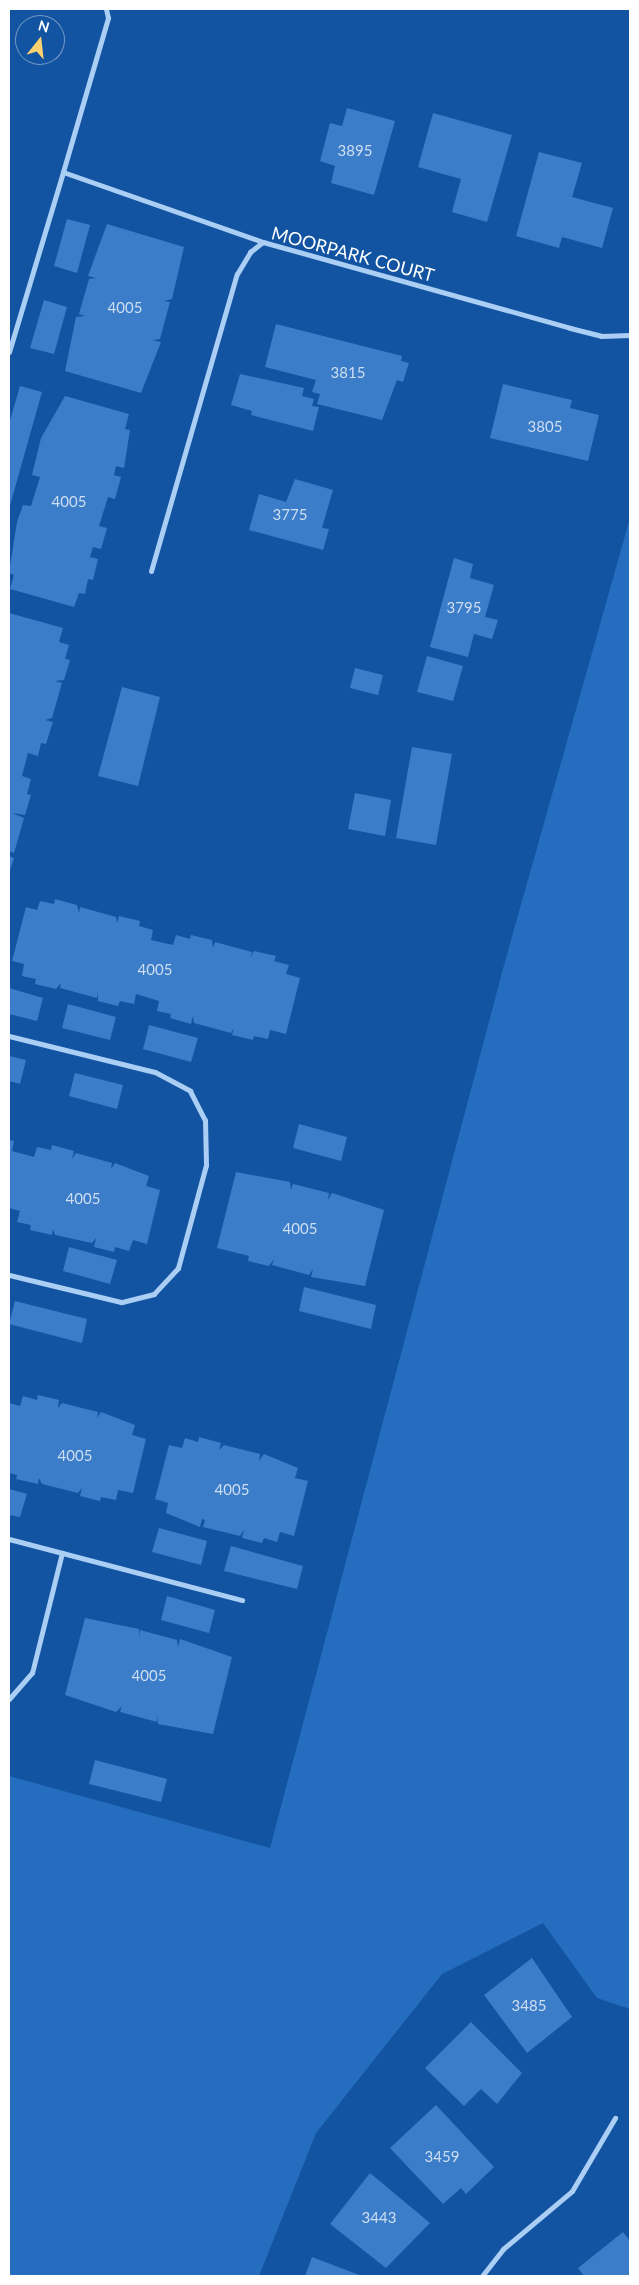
<!DOCTYPE html>
<style>
body{margin:0}
#map{position:relative;width:639px;height:2285px;overflow:hidden;background:#1254a1;font-family:Lato,sans-serif}
div>[style]{position:absolute}
.green>*{inset:0;background:#256ebf}
.building>*{inset:0;background:#3b7dc8}
.street>*{height:5px;margin:-2.5px;padding:0 2.5px;transform-origin:2.5px;border-radius:2.5px;background:#abcef5}
span{translate:-50% -50%;white-space:nowrap;text-align:center;line-height:1.15;-webkit-text-stroke:5px #1254a1;paint-order:stroke}
.number-label{font-size:15px;color:#cedef1}
.number-label span{-webkit-text-stroke-width:0}
.street-label{font-size:18px;color:#fff}
.frame{position:absolute;inset:0;border:10px solid #fff;pointer-events:none}
.north{position:absolute;left:15px;top:15px;width:50px;height:50px;box-sizing:border-box;background:#1254a1;border:1px solid #7198c7;border-radius:50%;rotate:16deg;font-size:14px;font-weight:700;line-height:20px;text-align:center;color:#fff}
.north::after{content:'';display:block;margin:auto;width:18px;height:22px;background:#ffd26f;clip-path:polygon(50% 0,100% 100%,50% 72%,0 100%)}
</style>
<div id="map">
<div class="green">
<i style="clip-path:polygon(630px 518px,630px 2009px,597px 1998px,543px 1923px,442px 1974px,316px 2133px,259px 2276px,9px 2276px,9px 1776px,270px 1848px,504px 965px)"></i>
</div>
<div class="building">
<i style="clip-path:polygon(347px 108px,395px 121px,374px 195px,331px 183px,335px 166px,320px 161px,330px 123px,342px 126px)"></i>
<i style="clip-path:polygon(433px 113px,512px 135px,487px 222px,452px 212px,461px 179px,418px 167px)"></i>
<i style="clip-path:polygon(539px 152px,582px 163px,572px 197px,613px 208px,602px 248px,562px 237px,559px 248px,516px 236px)"></i>
<i style="clip-path:polygon(67px 219px,90px 225px,77px 273px,54px 266px)"></i>
<i style="clip-path:polygon(107px 224px,184px 247px,172px 299px,164px 301px,170px 302px,160px 339px,152px 340px,161px 342px,141px 393px,65px 371px,76px 317px,85px 316px,79px 314px,89px 279px,96px 278px,88px 276px)"></i>
<i style="clip-path:polygon(44px 300px,67px 307px,54px 354px,30px 348px)"></i>
<i style="clip-path:polygon(276px 324px,402px 356px,401px 361px,409px 363px,403px 382px,397px 380px,382px 420px,317px 404px,320px 394px,312px 392px,316px 380px,265px 367px)"></i>
<i style="clip-path:polygon(240px 374px,304px 388px,302px 396px,314px 399px,312px 406px,319px 407px,313px 431px,251px 415px,252px 411px,231px 405px)"></i>
<i style="clip-path:polygon(503px 384px,572px 400px,570px 408px,599px 415px,588px 461px,490px 438px)"></i>
<i style="clip-path:polygon(20px 386px,42px 392px,9px 509px,9px 424px)"></i>
<i style="clip-path:polygon(65px 396px,129px 414px,125px 429px,130px 430px,124px 468px,116px 466px,114px 475px,121px 477px,115px 499px,108px 497px,99px 526px,107px 528px,101px 549px,93px 547px,90px 557px,98px 559px,93px 580px,88px 579px,85px 594px,79px 593px,74px 607px,10px 589px,14px 575px,9px 573px,17px 522px,23px 505px,31px 506px,40px 477px,32px 475px,41px 438px)"></i>
<i style="clip-path:polygon(295px 479px,333px 490px,322px 528px,329px 529px,323px 550px,249px 530px,259px 494px,286px 502px)"></i>
<i style="clip-path:polygon(454px 558px,473px 564px,470px 578px,494px 585px,485px 617px,498px 620px,492px 639px,474px 634px,468px 657px,430px 647px)"></i>
<i style="clip-path:polygon(9px 613px,63px 628px,59px 642px,69px 645px,65px 659px,70px 660px,64px 680px,55px 681px,62px 683px,52px 718px,45px 720px,53px 722px,46px 744px,41px 743px,38px 756px,28px 753px,22px 776px,31px 779px,27px 794px,31px 795px,25px 815px,12px 813px,24px 818px,14px 853px,9px 851px)"></i>
<i style="clip-path:polygon(427px 656px,463px 666px,453px 701px,417px 692px)"></i>
<i style="clip-path:polygon(355px 668px,383px 675px,378px 695px,350px 688px)"></i>
<i style="clip-path:polygon(122px 687px,160px 697px,138px 786px,98px 776px)"></i>
<i style="clip-path:polygon(412px 747px,452px 754px,436px 845px,396px 838px)"></i>
<i style="clip-path:polygon(355px 793px,391px 800px,385px 836px,348px 829px)"></i>
<i style="clip-path:polygon(9px 856px,14px 858px,9px 873px)"></i>
<i style="clip-path:polygon(55px 899px,77px 905px,79px 913px,80px 907px,116px 917px,117px 923px,119px 916px,140px 921px,139px 926px,153px 930px,151px 940px,173px 945px,176px 935px,190px 939px,191px 935px,212px 940px,213px 948px,215px 942px,252px 952px,250px 958px,254px 951px,276px 956px,274px 961px,289px 965px,286px 974px,300px 978px,286px 1034px,270px 1030px,268px 1039px,254px 1036px,253px 1040px,232px 1035px,234px 1028px,231px 1033px,194px 1023px,193px 1016px,191px 1024px,170px 1018px,171px 1014px,157px 1011px,159px 1001px,136px 994px,134px 1004px,120px 1001px,118px 1006px,98px 1001px,98px 992px,97px 998px,60px 988px,61px 983px,56px 989px,35px 984px,36px 979px,22px 976px,24px 964px,12px 961px,26px 907px,37px 910px,40px 901px,54px 904px)"></i>
<i style="clip-path:polygon(9px 988px,43px 998px,37px 1021px,9px 1014px)"></i>
<i style="clip-path:polygon(68px 1004px,116px 1017px,110px 1040px,62px 1028px)"></i>
<i style="clip-path:polygon(149px 1025px,198px 1038px,191px 1062px,143px 1049px)"></i>
<i style="clip-path:polygon(9px 1056px,26px 1060px,20px 1084px,9px 1081px)"></i>
<i style="clip-path:polygon(75px 1073px,123px 1085px,117px 1109px,69px 1096px)"></i>
<i style="clip-path:polygon(299px 1124px,347px 1137px,341px 1161px,293px 1148px)"></i>
<i style="clip-path:polygon(9px 1140px,14px 1141px,12px 1151px,34px 1157px,37px 1147px,51px 1150px,52px 1145px,74px 1151px,72px 1159px,76px 1153px,112px 1163px,111px 1169px,115px 1163px,149px 1176px,146px 1186px,160px 1190px,147px 1244px,133px 1240px,129px 1251px,115px 1247px,114px 1252px,94px 1247px,96px 1238px,92px 1243px,55px 1235px,53px 1229px,52px 1235px,30px 1230px,31px 1225px,17px 1222px,20px 1211px,9px 1208px)"></i>
<i style="clip-path:polygon(236px 1172px,290px 1182px,291px 1190px,293px 1184px,329px 1193px,328px 1200px,332px 1193px,384px 1210px,365px 1286px,311px 1277px,313px 1269px,309px 1275px,272px 1265px,274px 1259px,269px 1266px,248px 1261px,249px 1256px,217px 1248px)"></i>
<i style="clip-path:polygon(69px 1247px,117px 1260px,110px 1284px,63px 1271px)"></i>
<i style="clip-path:polygon(304px 1287px,376px 1305px,371px 1329px,299px 1311px)"></i>
<i style="clip-path:polygon(15px 1301px,87px 1319px,82px 1343px,9px 1324px)"></i>
<i style="clip-path:polygon(38px 1395px,59px 1400px,58px 1408px,62px 1403px,98px 1412px,97px 1418px,101px 1412px,135px 1425px,132px 1435px,146px 1439px,133px 1493px,118px 1490px,116px 1500px,101px 1497px,100px 1501px,80px 1496px,82px 1488px,78px 1493px,42px 1484px,39px 1478px,38px 1484px,16px 1479px,17px 1475px,9px 1473px,9px 1403px,20px 1406px,23px 1396px,37px 1400px)"></i>
<i style="clip-path:polygon(199px 1437px,221px 1443px,219px 1450px,224px 1445px,260px 1454px,259px 1461px,264px 1454px,298px 1468px,295px 1478px,308px 1481px,294px 1536px,280px 1532px,277px 1542px,264px 1538px,262px 1543px,242px 1538px,244px 1530px,240px 1536px,203px 1527px,205px 1520px,202px 1519px,200px 1527px,166px 1513px,168px 1503px,155px 1499px,169px 1445px,182px 1448px,185px 1438px,198px 1442px)"></i>
<i style="clip-path:polygon(9px 1489px,27px 1494px,20px 1517px,9px 1515px)"></i>
<i style="clip-path:polygon(159px 1528px,207px 1541px,201px 1565px,152px 1552px)"></i>
<i style="clip-path:polygon(231px 1546px,303px 1566px,297px 1589px,224px 1571px)"></i>
<i style="clip-path:polygon(167px 1596px,215px 1610px,209px 1633px,161px 1620px)"></i>
<i style="clip-path:polygon(85px 1618px,139px 1629px,139px 1637px,140px 1630px,177px 1640px,178px 1647px,180px 1639px,232px 1657px,213px 1734px,158px 1724px,158px 1716px,157px 1722px,120px 1712px,122px 1706px,116px 1712px,65px 1695px)"></i>
<i style="clip-path:polygon(95px 1760px,167px 1779px,161px 1802px,89px 1784px)"></i>
<i style="clip-path:polygon(532px 1958px,572px 2017px,527px 2053px,484px 1995px)"></i>
<i style="clip-path:polygon(471px 2022px,522px 2073px,497px 2104px,481px 2089px,464px 2106px,425px 2068px)"></i>
<i style="clip-path:polygon(436px 2105px,494px 2167px,466px 2194px,461px 2188px,443px 2204px,390px 2148px)"></i>
<i style="clip-path:polygon(370px 2173px,430px 2223px,386px 2268px,330px 2224px)"></i>
<i style="clip-path:polygon(623px 2232px,630px 2241px,630px 2276px,584px 2276px,578px 2268px)"></i>
<i style="clip-path:polygon(312px 2257px,362px 2276px,305px 2276px)"></i>
</div>
<div class="street">
<i style="left:106px;top:9px;width:9px;rotate:77deg"></i>
<i style="left:108px;top:18px;width:160px;rotate:106.3deg"></i>
<i style="left:63px;top:172px;width:212px;rotate:19.3deg"></i>
<i style="left:9px;top:352px;width:188px;rotate:-73.3deg"></i>
<i style="left:151px;top:571px;width:309px;rotate:-73.9deg"></i>
<i style="left:237px;top:274px;width:26px;rotate:-59deg"></i>
<i style="left:250px;top:252px;width:16px;rotate:-38deg"></i>
<i style="left:263px;top:242px;width:319px;rotate:15.6deg"></i>
<i style="left:570px;top:328px;width:32px;rotate:14deg"></i>
<i style="left:601px;top:336px;width:29px;rotate:-2deg"></i>
<i style="left:9px;top:1036px;width:150px;rotate:13.9deg"></i>
<i style="left:155px;top:1072px;width:40px;rotate:28deg"></i>
<i style="left:190px;top:1091px;width:33px;rotate:63deg"></i>
<i style="left:205px;top:1120px;width:45px;rotate:88.7deg"></i>
<i style="left:206px;top:1165px;width:107px;rotate:105.2deg"></i>
<i style="left:178px;top:1268px;width:35px;rotate:133deg"></i>
<i style="left:154px;top:1294px;width:34px;rotate:166deg"></i>
<i style="left:121px;top:1302px;width:115px;rotate:-166.4deg"></i>
<i style="left:9px;top:1539px;width:241px;rotate:14.7deg"></i>
<i style="left:9px;top:1699px;width:35px;rotate:-49deg"></i>
<i style="left:32px;top:1673px;width:124px;rotate:-76deg"></i>
<i style="left:482px;top:2276px;width:34px;rotate:-52deg"></i>
<i style="left:503px;top:2249px;width:90px;rotate:-40deg"></i>
<i style="left:572px;top:2191px;width:85px;rotate:-59.5deg"></i>
</div>
<div class="number-label">
<span style="left:355px;top:151px">3895</span>
<span style="left:125px;top:308px">4005</span>
<span style="left:348px;top:373px">3815</span>
<span style="left:545px;top:427px">3805</span>
<span style="left:69px;top:502px">4005</span>
<span style="left:290px;top:515px">3775</span>
<span style="left:464px;top:608px">3795</span>
<span style="left:155px;top:970px">4005</span>
<span style="left:83px;top:1199px">4005</span>
<span style="left:300px;top:1229px">4005</span>
<span style="left:75px;top:1456px">4005</span>
<span style="left:232px;top:1490px">4005</span>
<span style="left:149px;top:1676px">4005</span>
<span style="left:529px;top:2006px">3485</span>
<span style="left:442px;top:2157px">3459</span>
<span style="left:379px;top:2218px">3443</span>
</div>
<div class="street-label">
<span style="left:353px;top:254px;rotate:15deg">MOORPARK COURT</span>
</div>
<div class="frame"></div>
<div class="north">N</div>
</div>
